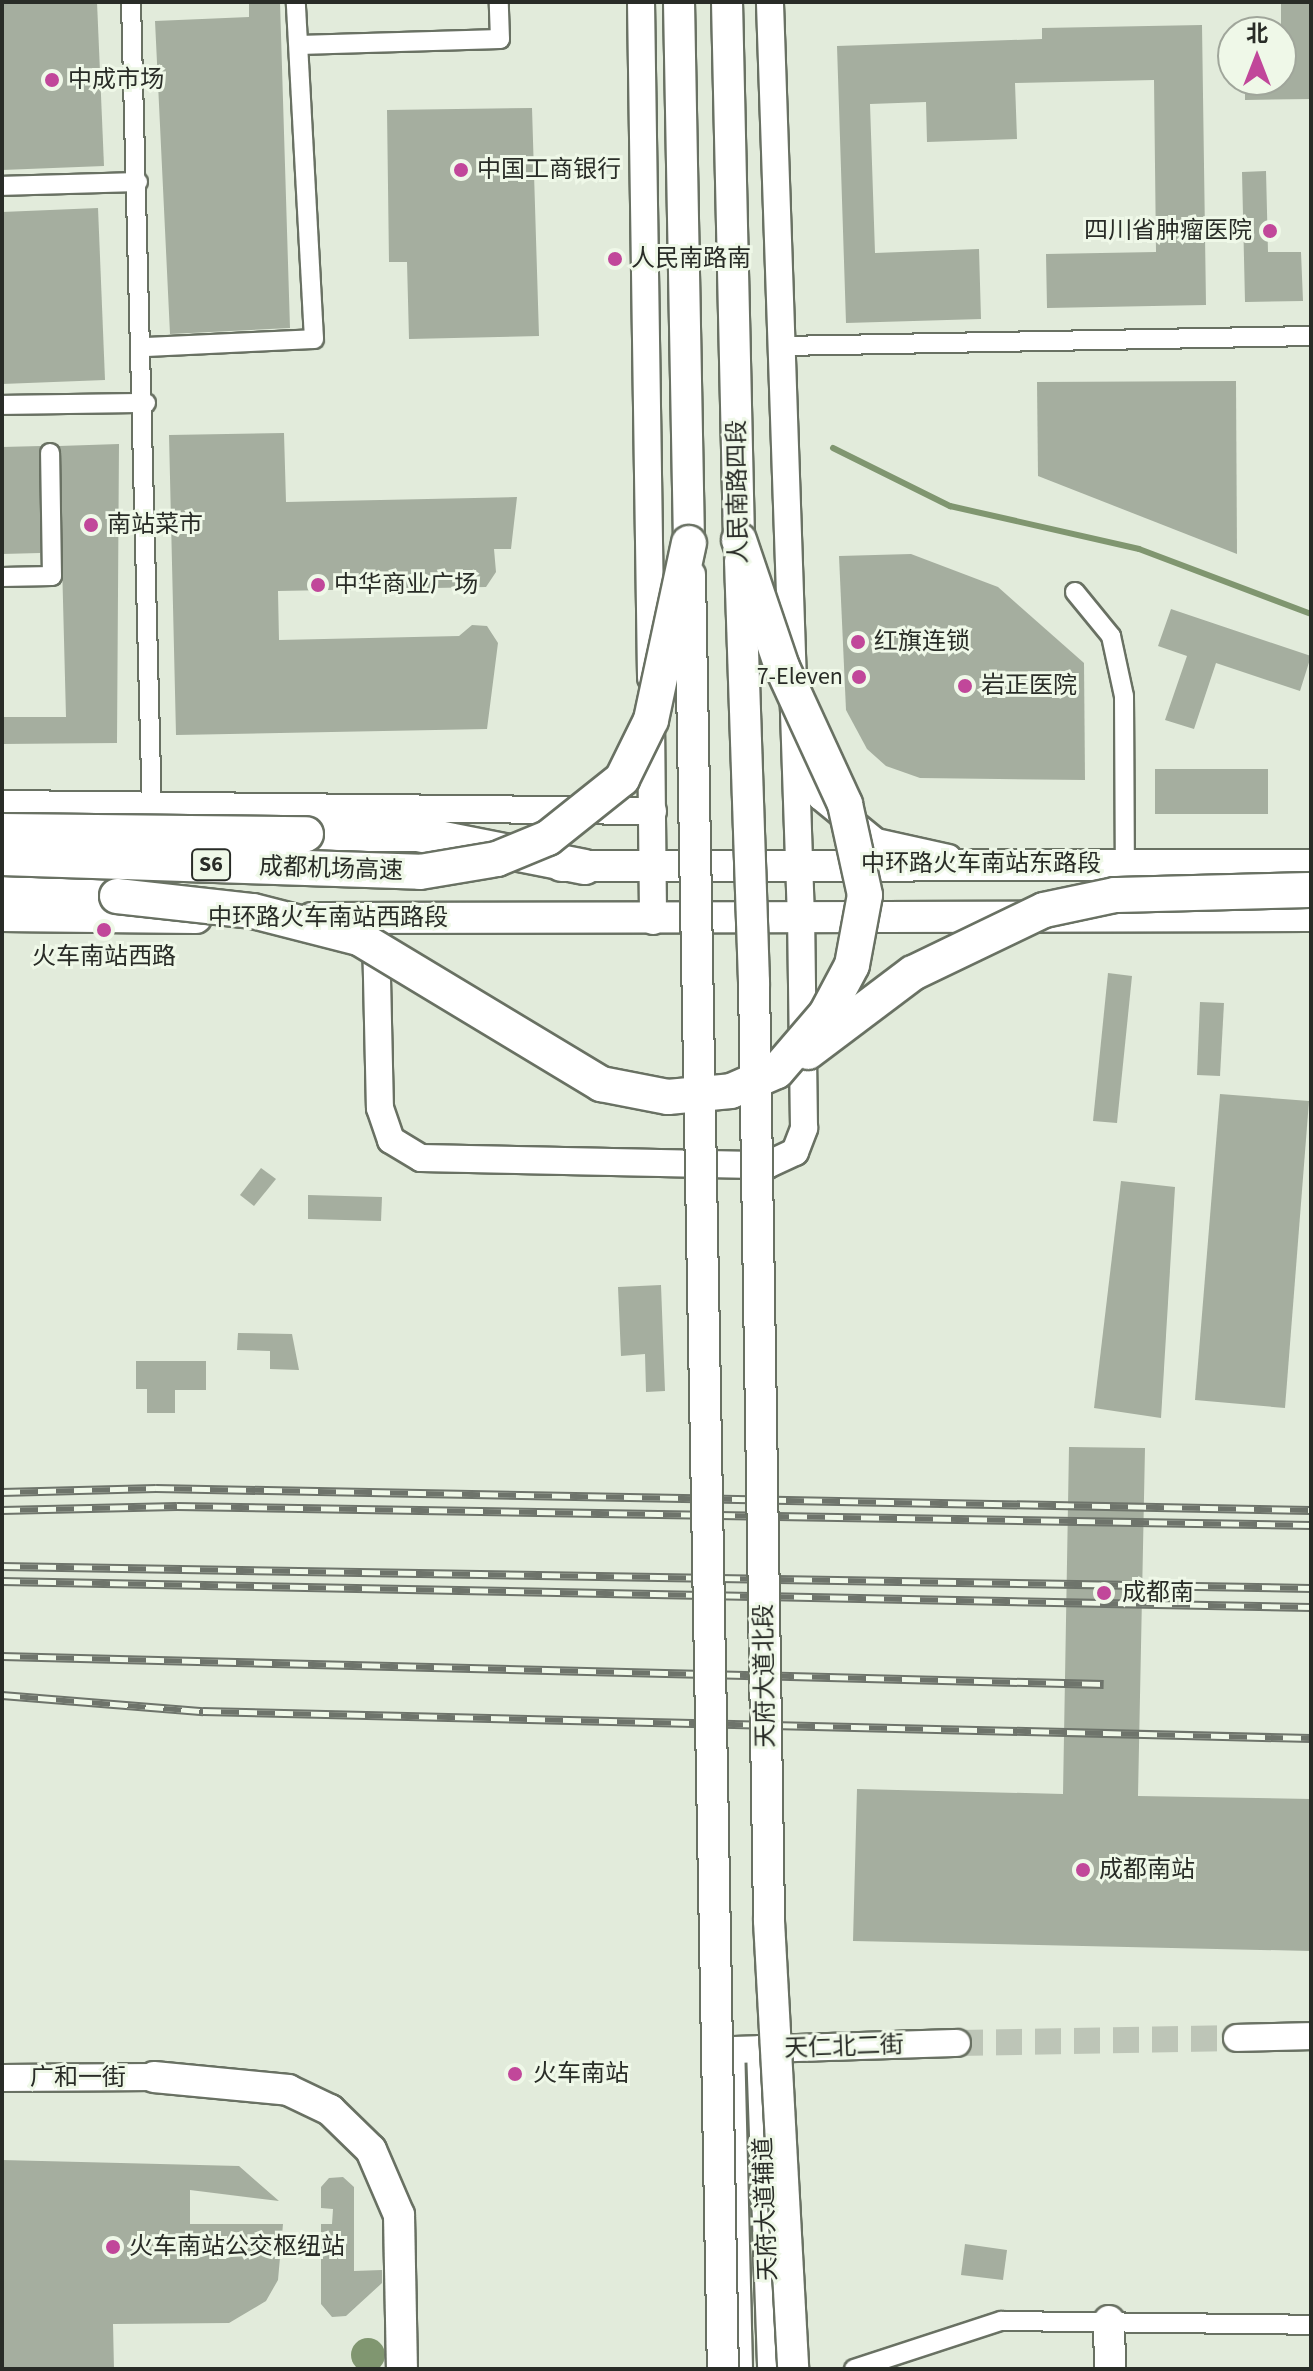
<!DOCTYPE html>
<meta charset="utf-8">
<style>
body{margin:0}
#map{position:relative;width:1313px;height:2371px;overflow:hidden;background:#e2ebdb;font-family:"Source Sans 3","Noto Sans SC",sans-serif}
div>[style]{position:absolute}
.water>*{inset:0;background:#809670}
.round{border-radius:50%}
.stream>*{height:6px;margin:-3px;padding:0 3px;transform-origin:3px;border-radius:3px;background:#809670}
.building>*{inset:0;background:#a5ae9f}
.secondary-tunnel>*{height:26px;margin-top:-13px;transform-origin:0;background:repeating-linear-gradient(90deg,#bdc5b7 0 26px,transparent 0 39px)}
.roads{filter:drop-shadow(2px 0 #697163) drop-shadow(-2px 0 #697163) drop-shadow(0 2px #697163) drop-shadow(0 -2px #697163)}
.street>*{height:18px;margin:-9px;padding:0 9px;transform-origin:9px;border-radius:9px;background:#fff}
.secondary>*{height:26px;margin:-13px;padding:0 13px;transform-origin:13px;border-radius:13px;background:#fff}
.primary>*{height:30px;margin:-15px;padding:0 15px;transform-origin:15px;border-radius:15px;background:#fff}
.highway>*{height:34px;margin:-17px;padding:0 17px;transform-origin:17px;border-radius:17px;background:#fff}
.rail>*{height:9px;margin-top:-4.5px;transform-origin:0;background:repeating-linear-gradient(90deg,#eff8e8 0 18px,#6e746b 0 36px);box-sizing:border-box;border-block:2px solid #6e746b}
.bridges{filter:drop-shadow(2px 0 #697163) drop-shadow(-2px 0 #697163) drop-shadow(0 2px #697163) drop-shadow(0 -2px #697163)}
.primary-bridge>*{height:30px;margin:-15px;padding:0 15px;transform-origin:15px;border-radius:15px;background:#fff}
.highway-bridge>*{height:34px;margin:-17px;padding:0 17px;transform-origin:17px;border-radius:17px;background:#fff}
.dots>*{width:22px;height:22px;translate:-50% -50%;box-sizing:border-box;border:4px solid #eff8e8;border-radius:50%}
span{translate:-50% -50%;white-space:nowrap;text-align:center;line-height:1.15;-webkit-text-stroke:6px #eff8e8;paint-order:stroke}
.shield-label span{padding:2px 6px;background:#eff8e8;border:2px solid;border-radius:6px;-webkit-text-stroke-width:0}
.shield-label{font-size:22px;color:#292c27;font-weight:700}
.poi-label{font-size:24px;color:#292c27}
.left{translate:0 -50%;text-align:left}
.right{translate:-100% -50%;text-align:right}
.street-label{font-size:24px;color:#292c27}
.frame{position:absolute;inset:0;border:4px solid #292c27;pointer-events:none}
.north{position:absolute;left:1217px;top:16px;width:80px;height:80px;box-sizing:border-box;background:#eff8e8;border:2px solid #a0a69b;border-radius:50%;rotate:0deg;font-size:22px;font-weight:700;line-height:32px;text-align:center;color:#292c27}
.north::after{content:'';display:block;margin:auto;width:28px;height:36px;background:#c1479a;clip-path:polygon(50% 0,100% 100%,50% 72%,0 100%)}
</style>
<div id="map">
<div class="water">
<i class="round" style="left:351px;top:2338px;width:34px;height:34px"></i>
</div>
<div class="stream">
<i style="left:833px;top:448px;width:131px;rotate:26.4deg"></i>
<i style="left:950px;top:506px;width:194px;rotate:12.8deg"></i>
<i style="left:1139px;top:549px;width:184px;rotate:20.7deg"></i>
</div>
<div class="building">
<i style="clip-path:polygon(2px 2px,97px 2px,104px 166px,2px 170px)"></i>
<i style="clip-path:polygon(249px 2px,280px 2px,290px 328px,170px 334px,155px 21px,249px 17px)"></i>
<i style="clip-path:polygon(1281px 2px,1311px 2px,1311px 99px,1245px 100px,1245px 80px,1281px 80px)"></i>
<i style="clip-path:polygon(1202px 25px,1206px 305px,1047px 308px,1046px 254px,1156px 252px,1154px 80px,1015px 83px,1017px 139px,927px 142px,926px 102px,870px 104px,875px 253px,979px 249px,981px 319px,846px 323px,837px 46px,1042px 39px,1042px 28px)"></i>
<i style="clip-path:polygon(532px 108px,539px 336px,409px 339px,407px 262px,389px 262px,387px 110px)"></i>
<i style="clip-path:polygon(1266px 171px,1268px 252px,1301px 252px,1303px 301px,1245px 302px,1242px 172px)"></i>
<i style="clip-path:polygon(98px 208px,105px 380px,2px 384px,2px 212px)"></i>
<i style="clip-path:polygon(1236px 381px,1237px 554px,1038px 476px,1037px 382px)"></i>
<i style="clip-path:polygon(284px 433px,286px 502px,517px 497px,511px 549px,494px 549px,496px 572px,486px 587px,278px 591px,279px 640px,459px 636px,472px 625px,487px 626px,498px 643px,487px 729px,176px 735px,169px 435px)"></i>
<i style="clip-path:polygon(119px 444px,117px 743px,2px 744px,2px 717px,66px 717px,59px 446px)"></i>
<i style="clip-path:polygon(41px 446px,40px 553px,2px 554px,2px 447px)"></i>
<i style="clip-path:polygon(911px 554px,998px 587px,1084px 663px,1085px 780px,920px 778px,886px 766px,867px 749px,846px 710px,839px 556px)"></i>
<i style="clip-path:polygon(1171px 609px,1311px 656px,1300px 691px,1216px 663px,1194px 729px,1165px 720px,1187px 656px,1158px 646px)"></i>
<i style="clip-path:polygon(1155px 769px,1268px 769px,1268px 814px,1155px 814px)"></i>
<i style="clip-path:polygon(1108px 973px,1132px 976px,1117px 1123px,1093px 1121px)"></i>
<i style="clip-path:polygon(1200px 1002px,1224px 1003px,1220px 1076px,1197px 1075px)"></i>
<i style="clip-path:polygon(1220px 1094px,1309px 1101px,1285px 1408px,1195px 1400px)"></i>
<i style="clip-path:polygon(261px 1168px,276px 1179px,254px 1206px,240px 1195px)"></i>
<i style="clip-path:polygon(1121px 1181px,1175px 1187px,1161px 1418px,1094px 1408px)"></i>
<i style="clip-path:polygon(308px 1195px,382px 1197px,381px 1221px,308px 1219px)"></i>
<i style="clip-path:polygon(661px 1285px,665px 1391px,646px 1392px,645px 1354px,621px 1356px,618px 1287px)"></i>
<i style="clip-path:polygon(238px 1333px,292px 1334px,299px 1370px,270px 1369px,270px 1351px,237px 1350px)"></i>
<i style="clip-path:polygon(136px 1361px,206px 1361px,206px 1390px,175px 1390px,175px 1413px,147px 1413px,147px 1389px,136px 1389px)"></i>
<i style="clip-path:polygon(1069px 1447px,1145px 1448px,1138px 1796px,1311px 1799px,1311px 1951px,853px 1941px,857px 1789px,1063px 1794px)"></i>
<i style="clip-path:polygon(2px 2160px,239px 2166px,279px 2201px,190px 2190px,190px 2224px,283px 2224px,278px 2280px,266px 2301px,229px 2323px,113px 2324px,114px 2369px,2px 2369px)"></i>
<i style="clip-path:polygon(343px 2177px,354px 2187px,354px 2271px,382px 2270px,382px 2283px,346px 2316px,332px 2317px,321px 2304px,321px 2224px,332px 2224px,333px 2209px,321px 2208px,321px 2187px,329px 2178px)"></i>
<i style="clip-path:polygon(965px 2244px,1007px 2250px,1003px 2280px,961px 2275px)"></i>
</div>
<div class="secondary-tunnel">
<i style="left:957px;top:2043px;width:280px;rotate:-1deg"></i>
</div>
<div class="roads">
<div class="street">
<i style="left:131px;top:2px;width:815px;rotate:88.52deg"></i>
<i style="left:299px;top:45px;width:201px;rotate:-1.7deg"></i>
<i style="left:500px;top:39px;width:37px;rotate:-92deg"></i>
<i style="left:2px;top:186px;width:136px;rotate:-1.7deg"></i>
<i style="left:782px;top:346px;width:529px;rotate:-1.08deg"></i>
<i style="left:145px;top:347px;width:169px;rotate:-2.7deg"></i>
<i style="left:314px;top:339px;width:337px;rotate:-93.1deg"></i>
<i style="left:2px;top:405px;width:144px;rotate:-0.8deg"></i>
<i style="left:2px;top:577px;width:50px;rotate:-1.1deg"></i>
<i style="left:52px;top:576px;width:123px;rotate:-90.9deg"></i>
<i style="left:1075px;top:592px;width:57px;rotate:50.7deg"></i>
<i style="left:1111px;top:636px;width:61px;rotate:77.8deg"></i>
<i style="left:1124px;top:696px;width:168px;rotate:89.7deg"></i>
<i style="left:854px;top:2369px;width:155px;rotate:-18.1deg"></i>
<i style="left:1001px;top:2321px;width:310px;rotate:0.7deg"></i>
</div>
<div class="secondary">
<i style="left:641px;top:2px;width:676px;rotate:89.15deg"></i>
<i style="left:651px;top:722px;width:199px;rotate:89.4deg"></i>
<i style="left:797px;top:760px;width:44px;rotate:57deg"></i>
<i style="left:821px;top:797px;width:71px;rotate:39.3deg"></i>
<i style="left:876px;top:842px;width:74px;rotate:12.5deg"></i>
<i style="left:2px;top:804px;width:651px;rotate:0.62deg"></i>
<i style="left:376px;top:934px;width:174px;rotate:88.7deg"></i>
<i style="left:380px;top:1108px;width:34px;rotate:71deg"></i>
<i style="left:391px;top:1140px;width:35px;rotate:31deg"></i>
<i style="left:421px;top:1158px;width:346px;rotate:1.2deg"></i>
<i style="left:767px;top:1165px;width:31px;rotate:-25deg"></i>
<i style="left:795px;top:1152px;width:26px;rotate:-69deg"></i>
<i style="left:804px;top:1128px;width:209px;rotate:-90.8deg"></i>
<i style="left:801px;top:919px;width:918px;rotate:-91.94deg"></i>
<i style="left:1237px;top:2038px;width:74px;rotate:-1.5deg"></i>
<i style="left:760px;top:2049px;width:320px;rotate:88deg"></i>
<i style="left:2px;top:2078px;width:152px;rotate:-0.4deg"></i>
<i style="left:739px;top:2369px;width:319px;rotate:-91.4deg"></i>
<i style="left:731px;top:2050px;width:226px;rotate:-1.8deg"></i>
</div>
<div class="primary">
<i style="left:679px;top:2px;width:541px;rotate:88.94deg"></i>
<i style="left:727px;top:2px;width:538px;rotate:88.72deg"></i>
<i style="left:561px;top:866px;width:750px;rotate:-0.08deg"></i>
<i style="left:2px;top:916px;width:194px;rotate:0.6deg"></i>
<i style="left:312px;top:918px;width:999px;rotate:-0.11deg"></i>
<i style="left:154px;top:2077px;width:135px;rotate:5.5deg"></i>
<i style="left:288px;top:2090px;width:47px;rotate:25.5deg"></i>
<i style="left:330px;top:2110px;width:57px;rotate:44.3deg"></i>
<i style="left:371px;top:2150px;width:71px;rotate:66.7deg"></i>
<i style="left:399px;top:2215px;width:154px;rotate:88.9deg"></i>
<i style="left:1109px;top:2321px;width:48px;rotate:88.8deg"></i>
</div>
<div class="highway">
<i style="left:306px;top:834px;width:112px"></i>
<i style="left:418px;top:834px;width:170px;rotate:11.2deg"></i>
<i style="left:2px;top:892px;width:115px;rotate:2deg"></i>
</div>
</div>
<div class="rail">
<i style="left:2px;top:1492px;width:154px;rotate:-1.5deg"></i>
<i style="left:156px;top:1488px;width:1155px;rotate:1.09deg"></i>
<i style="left:2px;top:1510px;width:175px;rotate:-1.3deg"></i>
<i style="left:177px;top:1506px;width:1134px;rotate:0.96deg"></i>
<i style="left:2px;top:1566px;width:1309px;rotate:0.96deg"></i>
<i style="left:2px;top:1581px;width:1309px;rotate:1.14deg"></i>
<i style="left:2px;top:1656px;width:1102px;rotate:1.46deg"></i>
<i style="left:2px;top:1695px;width:202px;rotate:4.6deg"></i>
<i style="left:203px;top:1711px;width:1108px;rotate:1.4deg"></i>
</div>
<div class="bridges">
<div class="primary-bridge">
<i style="left:740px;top:560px;width:422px;rotate:88.1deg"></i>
<i style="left:754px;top:982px;width:939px;rotate:89.08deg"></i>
<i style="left:769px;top:1921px;width:449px;rotate:86.9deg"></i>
<i style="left:690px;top:575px;width:1794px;rotate:88.95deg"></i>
</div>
<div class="highway-bridge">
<i style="left:2px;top:831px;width:304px;rotate:0.6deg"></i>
<i style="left:2px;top:858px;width:418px;rotate:1.9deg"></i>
<i style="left:420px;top:872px;width:78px;rotate:-9.6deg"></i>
<i style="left:497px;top:859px;width:55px;rotate:-22.4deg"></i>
<i style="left:548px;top:838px;width:95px;rotate:-38.6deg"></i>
<i style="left:622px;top:779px;width:66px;rotate:-63.8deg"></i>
<i style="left:651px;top:720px;width:181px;rotate:-77.9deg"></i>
<i style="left:117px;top:896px;width:137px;rotate:6.3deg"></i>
<i style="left:253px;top:911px;width:109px;rotate:14.3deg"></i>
<i style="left:359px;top:938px;width:283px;rotate:31.1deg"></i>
<i style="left:601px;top:1084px;width:68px;rotate:11deg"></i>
<i style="left:668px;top:1097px;width:63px;rotate:-5.4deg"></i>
<i style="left:731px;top:1091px;width:50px;rotate:-23.5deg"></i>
<i style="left:777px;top:1071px;width:75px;rotate:-49.3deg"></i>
<i style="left:826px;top:1014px;width:55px;rotate:-62deg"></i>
<i style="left:852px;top:965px;width:71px;rotate:-79.5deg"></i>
<i style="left:865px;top:895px;width:93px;rotate:-102.4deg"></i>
<i style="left:845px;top:804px;width:151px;rotate:-114.7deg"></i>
<i style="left:782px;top:667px;width:134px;rotate:-108.7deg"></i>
<i style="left:808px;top:1052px;width:131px;rotate:-37deg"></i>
<i style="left:913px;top:973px;width:145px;rotate:-25.7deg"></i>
<i style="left:1044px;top:910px;width:73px;rotate:-11.9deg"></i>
<i style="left:1115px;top:895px;width:196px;rotate:-1.5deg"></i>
</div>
</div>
<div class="dots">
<i style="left:52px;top:80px;background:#c1479a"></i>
<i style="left:461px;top:170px;background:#c1479a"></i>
<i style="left:1270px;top:231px;background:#c1479a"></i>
<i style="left:615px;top:259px;background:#c1479a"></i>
<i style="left:91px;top:525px;background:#c1479a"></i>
<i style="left:318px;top:585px;background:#c1479a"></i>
<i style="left:858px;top:642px;background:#c1479a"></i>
<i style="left:859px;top:677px;background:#c1479a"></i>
<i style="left:965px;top:686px;background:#c1479a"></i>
<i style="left:104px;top:930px;background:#c1479a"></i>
<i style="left:1104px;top:1593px;background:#c1479a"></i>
<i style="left:1083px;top:1870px;background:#c1479a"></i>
<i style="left:515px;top:2074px;background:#c1479a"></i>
<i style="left:113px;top:2247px;background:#c1479a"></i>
</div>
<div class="shield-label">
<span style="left:211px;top:865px">S6</span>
</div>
<div class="poi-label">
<span class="left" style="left:68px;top:80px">中成市场</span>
<span class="left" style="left:477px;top:170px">中国工商银行</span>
<span class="right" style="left:1252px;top:231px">四川省肿瘤医院</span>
<span class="left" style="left:631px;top:259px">人民南路南</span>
<span class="left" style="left:107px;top:525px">南站菜市</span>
<span class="left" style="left:334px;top:585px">中华商业广场</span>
<span class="left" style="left:874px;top:642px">红旗连锁</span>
<span class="right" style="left:843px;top:677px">7-Eleven</span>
<span class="left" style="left:981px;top:686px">岩正医院</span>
<span style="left:104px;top:957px">火车南站西路</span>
<span class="left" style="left:1122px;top:1593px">成都南</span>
<span class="left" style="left:1099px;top:1870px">成都南站</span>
<span class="left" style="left:533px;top:2074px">火车南站</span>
<span class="left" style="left:129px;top:2247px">火车南站公交枢纽站</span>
</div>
<div class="street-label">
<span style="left:738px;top:492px;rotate:-91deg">人民南路四段</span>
<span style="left:981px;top:864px">中环路火车南站东路段</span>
<span style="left:331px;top:869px;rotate:2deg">成都机场高速</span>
<span style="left:328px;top:918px">中环路火车南站西路段</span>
<span style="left:765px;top:1676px;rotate:-91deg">天府大道北段</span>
<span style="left:844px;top:2047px;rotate:-2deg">天仁北二街</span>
<span style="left:78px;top:2078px">广和一街</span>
<span style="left:766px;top:2209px;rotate:-92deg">天府大道辅道</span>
</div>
<div class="frame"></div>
<div class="north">北</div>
</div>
